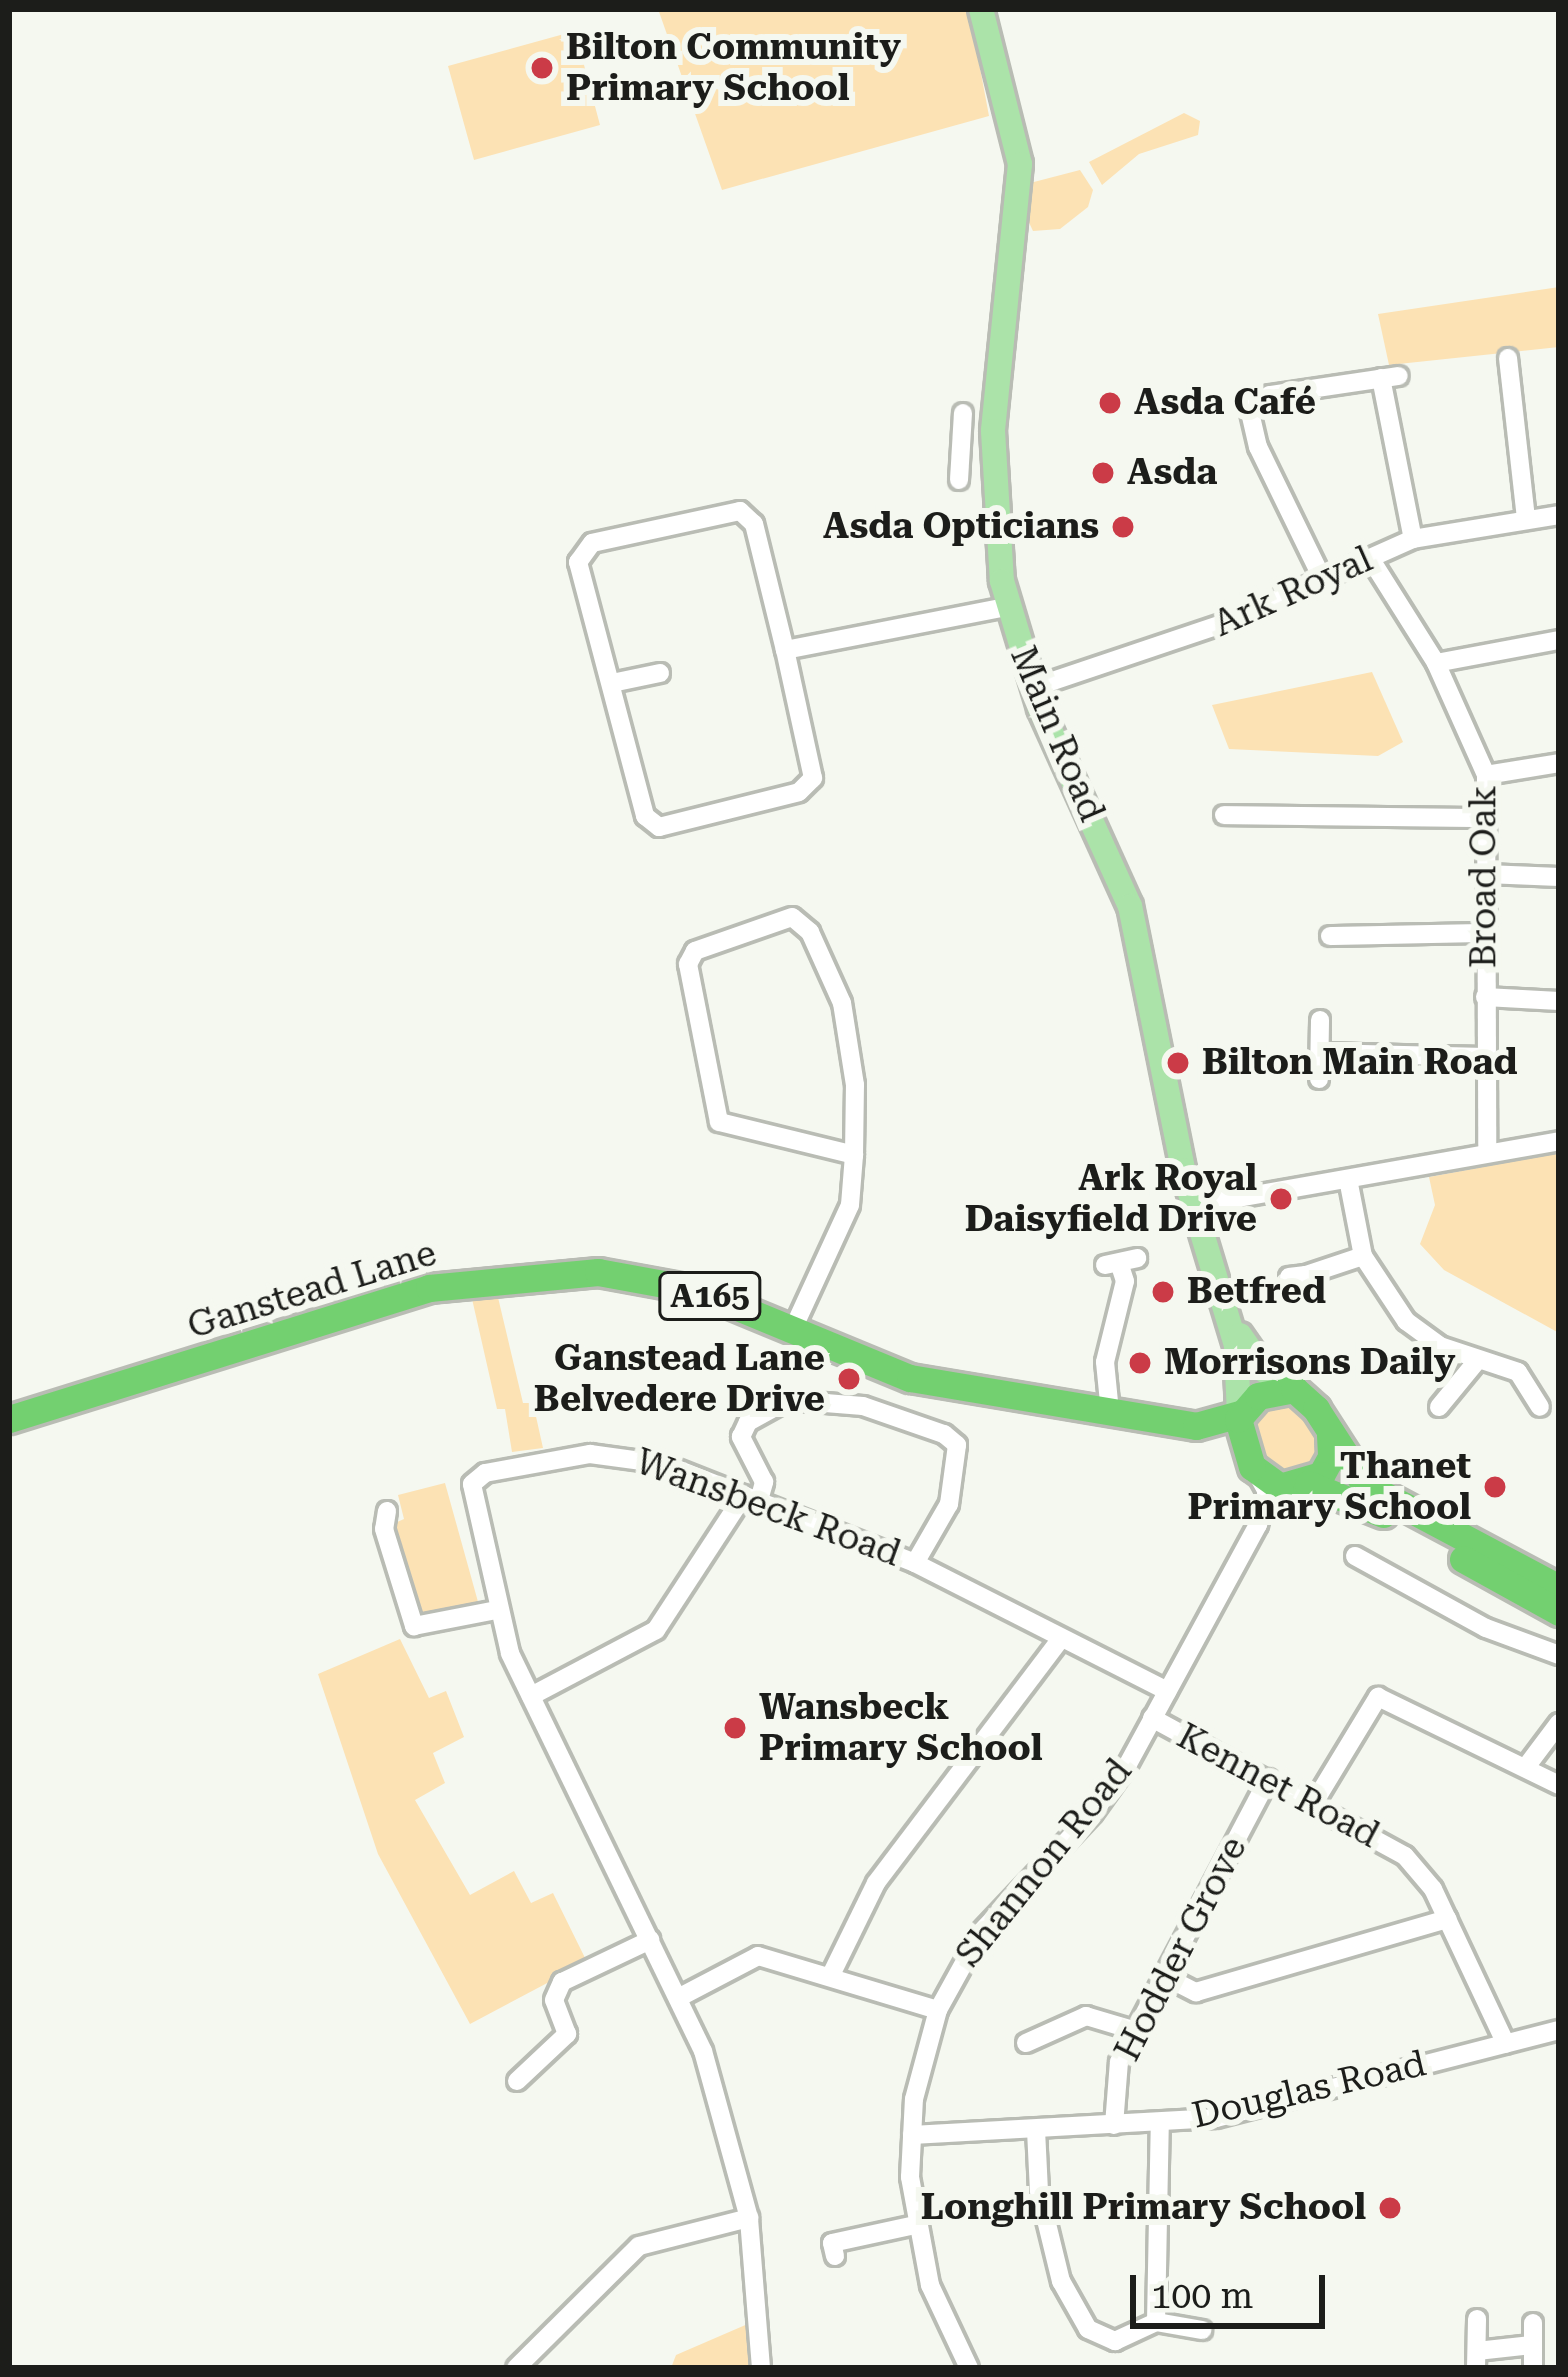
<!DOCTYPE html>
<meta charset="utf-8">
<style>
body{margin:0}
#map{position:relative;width:1568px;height:2377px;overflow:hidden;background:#f5f8f0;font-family:"Roboto Serif",serif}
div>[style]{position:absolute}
.green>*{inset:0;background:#fce2b4}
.roads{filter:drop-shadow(3px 0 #b9bcb4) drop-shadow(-3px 0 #b9bcb4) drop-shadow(0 3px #b9bcb4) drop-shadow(0 -3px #b9bcb4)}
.minor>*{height:18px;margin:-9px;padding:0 9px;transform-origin:9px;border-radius:9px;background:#fff}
.major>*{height:24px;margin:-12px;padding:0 12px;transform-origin:12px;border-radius:12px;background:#abe3a9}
.highway>*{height:27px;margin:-13.5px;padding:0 13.5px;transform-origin:13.5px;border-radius:13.5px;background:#73d070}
.dots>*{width:33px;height:33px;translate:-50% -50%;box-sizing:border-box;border:6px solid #f5f8f0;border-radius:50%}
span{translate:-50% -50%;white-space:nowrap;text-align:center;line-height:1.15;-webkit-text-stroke:12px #f5f8f0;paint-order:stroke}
.shield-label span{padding:3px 9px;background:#f5f8f0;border:3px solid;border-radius:9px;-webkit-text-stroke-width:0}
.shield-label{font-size:33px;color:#1c1d1a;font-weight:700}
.poi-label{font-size:36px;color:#1c1d1a;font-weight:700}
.left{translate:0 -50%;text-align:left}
.right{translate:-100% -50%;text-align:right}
.street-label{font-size:36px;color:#1c1d1a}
.frame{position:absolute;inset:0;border:12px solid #1c1d1a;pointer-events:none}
.scale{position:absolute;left:1130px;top:2275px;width:195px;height:54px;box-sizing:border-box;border:6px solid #1c1d1a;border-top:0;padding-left:15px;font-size:36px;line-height:42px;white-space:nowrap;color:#1c1d1a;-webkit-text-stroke:9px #f5f8f0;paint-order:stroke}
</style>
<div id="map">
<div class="green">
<i style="clip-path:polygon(658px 9px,969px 9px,989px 116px,722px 190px)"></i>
<i style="clip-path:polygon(575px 31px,600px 125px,474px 160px,448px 66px)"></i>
<i style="clip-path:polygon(1184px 113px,1200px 121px,1198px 135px,1139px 154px,1102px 185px,1089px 162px)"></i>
<i style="clip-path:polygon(1080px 170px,1093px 190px,1088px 207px,1060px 229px,1033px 231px,1025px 214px,1030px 183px)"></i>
<i style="clip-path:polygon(1559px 287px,1559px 347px,1389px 365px,1378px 314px)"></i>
<i style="clip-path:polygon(1372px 672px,1403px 742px,1378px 756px,1229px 749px,1212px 705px)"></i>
<i style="clip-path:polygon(1559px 1153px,1559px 1333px,1444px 1270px,1420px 1244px,1435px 1205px,1429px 1177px)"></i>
<i style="clip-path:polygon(496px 1289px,523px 1403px,533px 1403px,543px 1448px,512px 1452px,505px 1409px,497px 1409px,470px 1290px)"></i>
<i style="clip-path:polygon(1287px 1396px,1320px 1432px,1317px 1462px,1291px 1479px,1258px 1462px,1249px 1415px)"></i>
<i style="clip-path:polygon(445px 1483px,480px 1609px,420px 1621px,388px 1526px,404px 1519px,398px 1495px)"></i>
<i style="clip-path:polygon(400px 1639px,429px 1698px,446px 1691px,464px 1737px,433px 1753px,445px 1783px,415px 1800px,470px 1895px,514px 1871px,531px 1903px,553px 1893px,587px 1962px,470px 2024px,378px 1854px,318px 1674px)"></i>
<i style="clip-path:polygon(750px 2323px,750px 2368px,671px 2368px,676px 2355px)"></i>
</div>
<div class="roads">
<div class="minor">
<i style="left:1508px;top:358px;width:161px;rotate:83.6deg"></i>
<i style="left:1381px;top:378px;width:164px;rotate:78.8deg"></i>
<i style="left:959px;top:480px;width:67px;rotate:-86.6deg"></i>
<i style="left:1370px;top:558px;width:124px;rotate:57.8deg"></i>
<i style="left:1436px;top:663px;width:123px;rotate:65.9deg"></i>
<i style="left:1486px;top:775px;width:377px;rotate:89.8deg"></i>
<i style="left:1322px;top:578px;width:146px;rotate:-116deg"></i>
<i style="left:1258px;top:447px;width:39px;rotate:-103deg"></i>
<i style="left:1249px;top:409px;width:25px;rotate:-34deg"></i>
<i style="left:1270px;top:395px;width:130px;rotate:-8.4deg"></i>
<i style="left:785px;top:650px;width:130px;rotate:-103.8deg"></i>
<i style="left:754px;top:524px;width:19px;rotate:-137deg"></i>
<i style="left:740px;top:511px;width:151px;rotate:167.8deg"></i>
<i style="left:592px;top:543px;width:24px;rotate:126deg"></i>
<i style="left:578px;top:562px;width:263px;rotate:75.2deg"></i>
<i style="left:645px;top:816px;width:18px;rotate:38deg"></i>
<i style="left:659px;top:827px;width:144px;rotate:-14deg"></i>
<i style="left:799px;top:792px;width:20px;rotate:-45deg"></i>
<i style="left:813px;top:778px;width:131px;rotate:-102.3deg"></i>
<i style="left:785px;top:650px;width:226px;rotate:-11deg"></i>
<i style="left:1436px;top:663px;width:125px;rotate:-10.6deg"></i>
<i style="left:612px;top:683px;width:49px;rotate:-11.8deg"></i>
<i style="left:1032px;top:688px;width:200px;rotate:-18.6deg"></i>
<i style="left:1222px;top:624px;width:209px;rotate:-24deg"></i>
<i style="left:1413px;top:539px;width:148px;rotate:-9.3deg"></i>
<i style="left:1486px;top:775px;width:74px;rotate:-9.3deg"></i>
<i style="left:1224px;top:815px;width:262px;rotate:0.7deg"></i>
<i style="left:1486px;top:874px;width:73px;rotate:2.4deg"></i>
<i style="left:1330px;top:936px;width:154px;rotate:-1.1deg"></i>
<i style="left:1485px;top:997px;width:74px;rotate:3.1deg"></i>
<i style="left:1322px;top:1053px;width:163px;rotate:1.4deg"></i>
<i style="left:1319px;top:1079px;width:59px;rotate:-89deg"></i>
<i style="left:1348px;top:1179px;width:78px;rotate:79deg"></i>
<i style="left:1363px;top:1256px;width:78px;rotate:56.5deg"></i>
<i style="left:1406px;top:1321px;width:42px;rotate:36.3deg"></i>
<i style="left:1440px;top:1346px;width:82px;rotate:18.4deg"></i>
<i style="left:1518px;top:1372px;width:41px;rotate:57.8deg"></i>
<i style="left:1192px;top:1206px;width:373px;rotate:-10deg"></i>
<i style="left:1105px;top:1265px;width:33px;rotate:-12deg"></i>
<i style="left:1306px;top:1275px;width:60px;rotate:-18.4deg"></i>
<i style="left:1289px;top:1277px;width:17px;rotate:-7deg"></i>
<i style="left:1306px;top:1275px;width:18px;rotate:81deg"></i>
<i style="left:793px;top:1329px;width:136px;rotate:-65.3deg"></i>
<i style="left:850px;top:1205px;width:50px;rotate:-85.4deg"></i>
<i style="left:854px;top:1155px;width:70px;rotate:-89.2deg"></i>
<i style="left:855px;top:1085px;width:83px;rotate:-99deg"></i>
<i style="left:842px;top:1003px;width:78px;rotate:-114.3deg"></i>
<i style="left:810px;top:932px;width:23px;rotate:-140deg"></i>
<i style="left:792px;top:917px;width:103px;rotate:160.7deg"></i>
<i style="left:695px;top:951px;width:15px;rotate:118deg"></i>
<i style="left:688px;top:964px;width:161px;rotate:78.9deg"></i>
<i style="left:719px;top:1122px;width:139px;rotate:13.7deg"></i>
<i style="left:1439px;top:1407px;width:58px;rotate:-50.6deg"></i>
<i style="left:1110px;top:1412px;width:50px;rotate:-95.7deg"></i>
<i style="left:1105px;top:1362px;width:83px;rotate:-76.1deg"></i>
<i style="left:1125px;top:1281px;width:19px;rotate:-108deg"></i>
<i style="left:759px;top:1500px;width:19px;rotate:-74deg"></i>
<i style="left:764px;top:1482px;width:51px;rotate:-117.1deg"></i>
<i style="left:741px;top:1437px;width:17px;rotate:-65deg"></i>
<i style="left:748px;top:1422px;width:46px;rotate:-28.8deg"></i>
<i style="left:788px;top:1400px;width:75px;rotate:4.6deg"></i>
<i style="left:863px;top:1406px;width:86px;rotate:19.1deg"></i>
<i style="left:944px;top:1434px;width:17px;rotate:40deg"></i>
<i style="left:957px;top:1445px;width:60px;rotate:97.7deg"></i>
<i style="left:949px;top:1504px;width:68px;rotate:120deg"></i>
<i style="left:387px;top:1511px;width:18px;rotate:99deg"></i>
<i style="left:384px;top:1529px;width:102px;rotate:72.8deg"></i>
<i style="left:414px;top:1626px;width:84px;rotate:-11deg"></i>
<i style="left:1355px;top:1556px;width:149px;rotate:28.8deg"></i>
<i style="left:1486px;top:1628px;width:78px;rotate:20.3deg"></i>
<i style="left:531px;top:1696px;width:141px;rotate:-27.8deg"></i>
<i style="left:656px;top:1630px;width:161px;rotate:-56.9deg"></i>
<i style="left:1152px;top:1718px;width:288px;rotate:28.6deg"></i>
<i style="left:1405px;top:1856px;width:43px;rotate:49.7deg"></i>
<i style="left:1433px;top:1889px;width:171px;rotate:64.8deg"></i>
<i style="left:1526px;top:1767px;width:55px;rotate:-53.1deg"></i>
<i style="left:1315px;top:1801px;width:122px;rotate:-58.8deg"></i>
<i style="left:1378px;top:1697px;width:201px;rotate:25.9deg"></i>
<i style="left:831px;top:1975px;width:102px;rotate:-63.9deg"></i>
<i style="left:876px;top:1883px;width:305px;rotate:-52.9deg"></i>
<i style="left:1166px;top:1977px;width:34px;rotate:27deg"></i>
<i style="left:1196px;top:1992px;width:262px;rotate:-16.2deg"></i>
<i style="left:678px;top:1998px;width:90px;rotate:-27.7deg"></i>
<i style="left:758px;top:1956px;width:188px;rotate:16.7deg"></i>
<i style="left:1026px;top:2043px;width:66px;rotate:-24.2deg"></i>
<i style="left:1086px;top:2016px;width:52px;rotate:16.7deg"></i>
<i style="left:517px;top:2081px;width:69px;rotate:-43.2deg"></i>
<i style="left:567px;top:2034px;width:36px;rotate:-111deg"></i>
<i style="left:554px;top:2000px;width:20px;rotate:-66deg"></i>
<i style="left:562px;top:1982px;width:98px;rotate:-25.5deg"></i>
<i style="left:1114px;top:2125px;width:63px;rotate:-85.5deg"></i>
<i style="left:1119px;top:2062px;width:320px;rotate:-62.2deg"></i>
<i style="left:1036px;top:2130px;width:61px;rotate:87.2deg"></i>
<i style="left:1039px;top:2191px;width:93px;rotate:76.3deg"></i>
<i style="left:1061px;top:2281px;width:55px;rotate:60.6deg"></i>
<i style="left:1088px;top:2329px;width:30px;rotate:24deg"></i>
<i style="left:1115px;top:2341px;width:45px;rotate:-24.9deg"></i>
<i style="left:1156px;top:2322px;width:200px;rotate:-88.9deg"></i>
<i style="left:912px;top:2135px;width:304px;rotate:-3.2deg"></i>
<i style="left:1216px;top:2118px;width:354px;rotate:-14.4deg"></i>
<i style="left:835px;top:2256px;width:13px;rotate:-103deg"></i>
<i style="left:832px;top:2243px;width:85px;rotate:-12.2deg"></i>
<i style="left:1156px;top:2322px;width:47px;rotate:9.9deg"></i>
<i style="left:1533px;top:2323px;width:45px;rotate:90deg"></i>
<i style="left:1477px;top:2351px;width:55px;rotate:-6.2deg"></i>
<i style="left:516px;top:2368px;width:173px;rotate:-44.8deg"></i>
<i style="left:639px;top:2246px;width:114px;rotate:-14.3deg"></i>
<i style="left:761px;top:2368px;width:150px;rotate:-94.6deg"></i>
<i style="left:749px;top:2218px;width:173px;rotate:-105.4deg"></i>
<i style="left:703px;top:2051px;width:442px;rotate:-115.9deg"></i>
<i style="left:510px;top:1653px;width:173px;rotate:-102.7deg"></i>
<i style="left:472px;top:1484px;width:17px;rotate:-40deg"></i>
<i style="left:485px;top:1473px;width:107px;rotate:-10.3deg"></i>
<i style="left:590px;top:1454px;width:75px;rotate:7.7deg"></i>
<i style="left:664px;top:1464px;width:270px;rotate:21.5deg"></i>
<i style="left:915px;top:1563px;width:283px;rotate:26.9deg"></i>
<i style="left:969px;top:2368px;width:92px;rotate:-115.2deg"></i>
<i style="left:930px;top:2285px;width:110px;rotate:-100.5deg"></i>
<i style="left:910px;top:2177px;width:78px;rotate:-87.1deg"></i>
<i style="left:914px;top:2099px;width:92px;rotate:-74.9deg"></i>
<i style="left:938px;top:2010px;width:89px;rotate:-61.1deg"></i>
<i style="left:981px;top:1932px;width:163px;rotate:-46.7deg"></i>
<i style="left:1093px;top:1813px;width:60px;rotate:-54.5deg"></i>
<i style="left:1128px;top:1764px;width:272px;rotate:-61.5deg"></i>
<i style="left:1258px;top:1525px;width:34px;rotate:-75deg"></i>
<i style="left:1267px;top:1492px;width:18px;rotate:-119deg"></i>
<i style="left:1476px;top:2368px;width:49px;rotate:-88.8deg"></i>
</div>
<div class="major">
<i style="left:981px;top:9px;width:160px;rotate:75.9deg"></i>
<i style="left:1020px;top:164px;width:268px;rotate:95.8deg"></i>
<i style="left:993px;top:431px;width:150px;rotate:86.6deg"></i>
<i style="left:1002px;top:581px;width:133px;rotate:73.3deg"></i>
<i style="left:1040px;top:708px;width:217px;rotate:65.6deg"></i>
<i style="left:1130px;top:906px;width:269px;rotate:78.6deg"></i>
<i style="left:1183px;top:1170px;width:184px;rotate:73.2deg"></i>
<i style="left:1236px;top:1346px;width:68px;rotate:87.5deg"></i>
<i style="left:1240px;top:1335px;width:44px;rotate:55.2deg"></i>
<i style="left:1265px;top:1371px;width:30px;rotate:34deg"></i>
</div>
<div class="highway">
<i style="left:9px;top:1419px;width:440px;rotate:-17.3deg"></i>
<i style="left:429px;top:1288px;width:170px;rotate:-5.4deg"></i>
<i style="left:598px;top:1272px;width:100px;rotate:10.4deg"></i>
<i style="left:696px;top:1290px;width:231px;rotate:22.4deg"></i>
<i style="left:910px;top:1378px;width:290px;rotate:9.5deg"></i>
<i style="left:1196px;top:1426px;width:45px;rotate:-15.6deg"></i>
<i style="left:1330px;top:1435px;width:22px;rotate:87deg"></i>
<i style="left:1331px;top:1457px;width:21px;rotate:119deg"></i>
<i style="left:1321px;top:1475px;width:43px;rotate:163.7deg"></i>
<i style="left:1280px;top:1487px;width:34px;rotate:-144deg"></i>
<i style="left:1252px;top:1467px;width:50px;rotate:-106.3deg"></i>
<i style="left:1238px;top:1419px;width:30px;rotate:-49deg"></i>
<i style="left:1258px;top:1396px;width:37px;rotate:-11deg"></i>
<i style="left:1294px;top:1389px;width:30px;rotate:42deg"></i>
<i style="left:1316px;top:1409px;width:90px;rotate:57.2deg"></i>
<i style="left:1365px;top:1485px;width:220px;rotate:28deg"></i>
<i style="left:1308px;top:1484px;width:81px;rotate:21.8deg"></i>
<i style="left:1463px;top:1559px;width:110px;rotate:28.9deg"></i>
</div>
</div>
<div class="dots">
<i style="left:542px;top:68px;background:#cb3b47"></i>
<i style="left:1110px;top:403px;background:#cb3b47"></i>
<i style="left:1103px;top:473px;background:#cb3b47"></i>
<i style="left:1123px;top:527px;background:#cb3b47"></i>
<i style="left:1178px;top:1063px;background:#cb3b47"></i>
<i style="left:1281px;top:1199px;background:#cb3b47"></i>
<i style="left:1163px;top:1292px;background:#cb3b47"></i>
<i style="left:1140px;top:1363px;background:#cb3b47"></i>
<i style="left:849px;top:1379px;background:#cb3b47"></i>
<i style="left:1495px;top:1487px;background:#cb3b47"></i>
<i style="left:735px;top:1728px;background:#cb3b47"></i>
<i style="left:1390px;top:2208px;background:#cb3b47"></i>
</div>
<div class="shield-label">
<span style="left:710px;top:1296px">A165</span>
</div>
<div class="poi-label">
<span class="left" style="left:566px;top:68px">Bilton Community<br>Primary School</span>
<span class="left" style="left:1134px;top:403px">Asda Café</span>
<span class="left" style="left:1127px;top:473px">Asda</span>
<span class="right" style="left:1099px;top:527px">Asda Opticians</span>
<span class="left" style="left:1202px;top:1063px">Bilton Main Road</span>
<span class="right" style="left:1257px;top:1199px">Ark Royal<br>Daisyfield Drive</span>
<span class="left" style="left:1187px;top:1292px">Betfred</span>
<span class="right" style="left:825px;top:1379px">Ganstead Lane<br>Belvedere Drive</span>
<span class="left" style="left:1164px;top:1363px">Morrisons Daily</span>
<span class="right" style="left:1471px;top:1487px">Thanet<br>Primary School</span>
<span class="left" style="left:759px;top:1728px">Wansbeck<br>Primary School</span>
<span class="right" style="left:1366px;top:2208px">Longhill Primary School</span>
</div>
<div class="street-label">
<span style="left:1293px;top:592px;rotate:-24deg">Ark Royal</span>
<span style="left:1057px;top:734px;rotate:67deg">Main Road</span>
<span style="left:1484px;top:877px;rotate:-90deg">Broad Oak</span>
<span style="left:312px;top:1290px;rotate:-17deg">Ganstead Lane</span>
<span style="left:768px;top:1508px;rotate:20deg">Wansbeck Road</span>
<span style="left:1278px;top:1786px;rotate:28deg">Kennet Road</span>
<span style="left:1044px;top:1863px;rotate:-51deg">Shannon Road</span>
<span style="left:1181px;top:1949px;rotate:-63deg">Hodder Grove</span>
<span style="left:1309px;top:2090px;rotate:-13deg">Douglas Road</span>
</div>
<div class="frame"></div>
<div class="scale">100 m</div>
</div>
